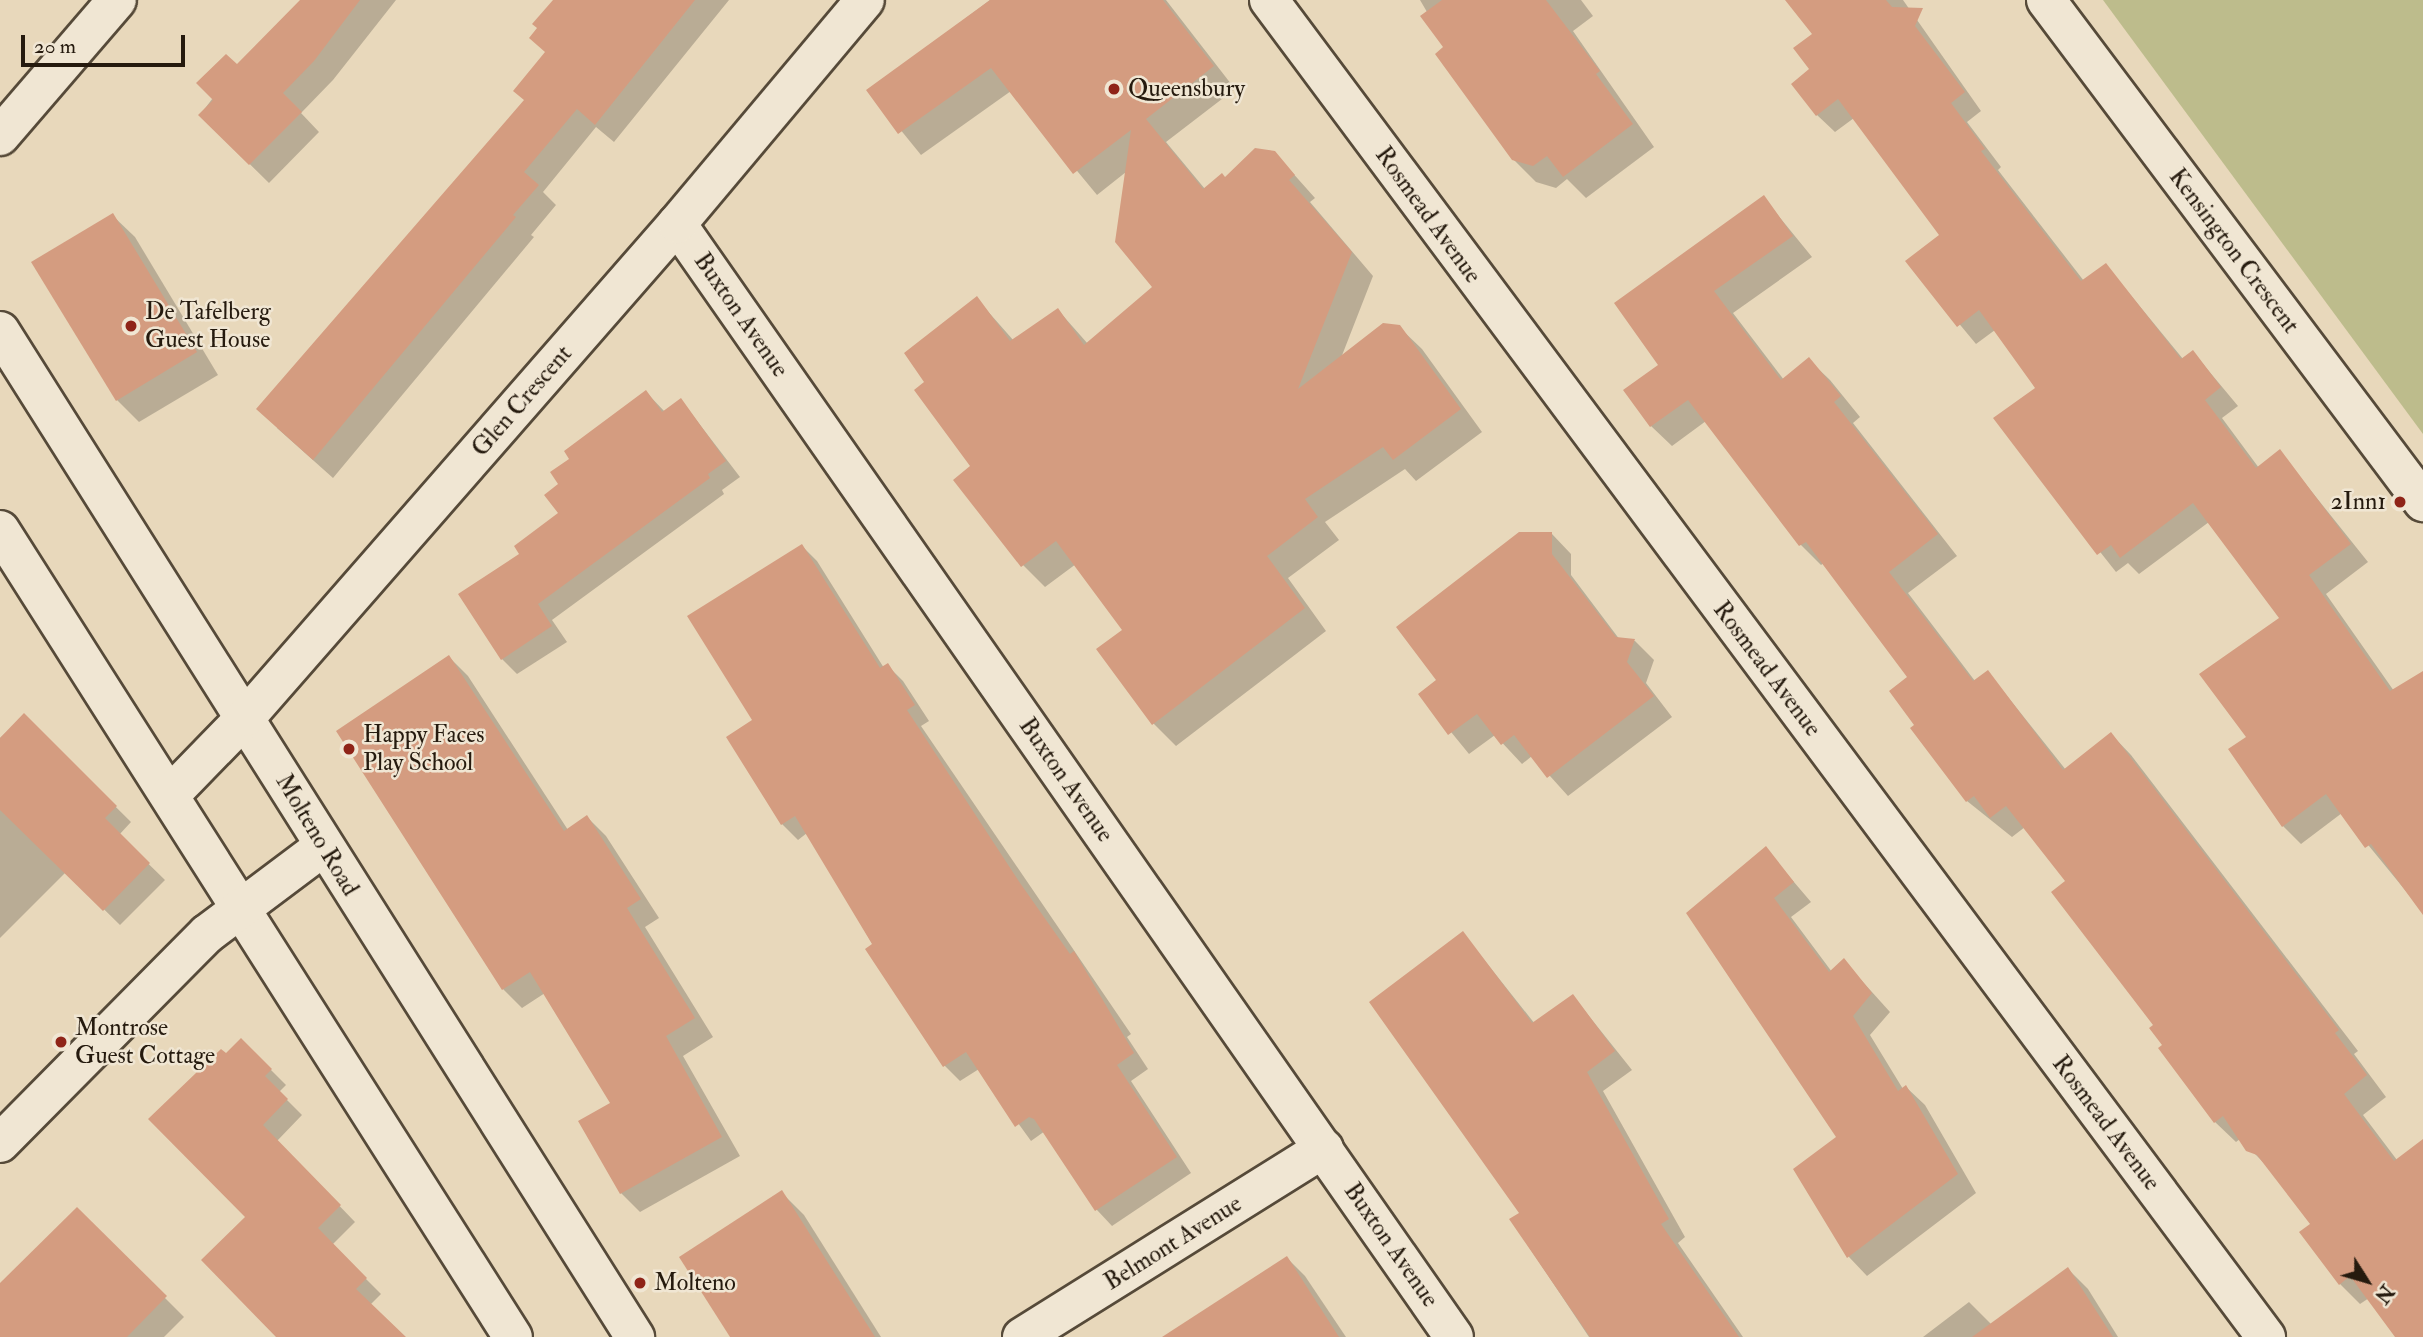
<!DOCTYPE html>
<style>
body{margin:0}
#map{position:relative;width:2423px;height:1337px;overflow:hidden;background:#e8d8bb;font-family:"IM FELL Double Pica",serif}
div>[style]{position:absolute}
.green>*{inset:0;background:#bdbc8c}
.shadow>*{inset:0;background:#0003}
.building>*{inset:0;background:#d49c80}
.roads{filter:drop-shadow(2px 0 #564a39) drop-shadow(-2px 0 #564a39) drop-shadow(0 2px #564a39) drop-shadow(0 -2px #564a39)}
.minor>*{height:38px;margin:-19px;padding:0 19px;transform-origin:19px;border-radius:19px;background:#f0e6d3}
.dots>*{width:19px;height:19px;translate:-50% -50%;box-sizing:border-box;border:4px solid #f0e6d3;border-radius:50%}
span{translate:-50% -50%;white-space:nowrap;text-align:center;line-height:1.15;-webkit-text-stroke:5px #f0e6d3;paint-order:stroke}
.poi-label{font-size:24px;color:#251a0e}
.left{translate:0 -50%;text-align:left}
.right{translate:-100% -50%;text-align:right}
.street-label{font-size:24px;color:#251a0e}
.north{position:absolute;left:2332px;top:1246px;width:70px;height:70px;-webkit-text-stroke:5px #f0e6d3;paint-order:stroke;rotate:127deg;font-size:19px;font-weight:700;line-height:28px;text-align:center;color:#251a0e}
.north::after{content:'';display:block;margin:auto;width:24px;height:32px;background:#251a0e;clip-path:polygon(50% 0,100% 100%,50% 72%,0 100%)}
.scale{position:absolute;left:21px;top:35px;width:164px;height:32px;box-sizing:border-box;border:4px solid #251a0e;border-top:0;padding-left:9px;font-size:21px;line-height:24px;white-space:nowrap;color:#251a0e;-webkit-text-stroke:5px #f0e6d3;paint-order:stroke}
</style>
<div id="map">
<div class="green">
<i style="clip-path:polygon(2103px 0,2423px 0,2423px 434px)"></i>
</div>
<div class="shadow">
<i style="clip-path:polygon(303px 0,396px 0,333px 80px,301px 113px,319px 132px,269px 183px,200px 115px,237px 66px)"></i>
<i style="clip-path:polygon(555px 0,729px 0,614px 142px,596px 127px,543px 192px,556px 205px,531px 235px,534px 237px,333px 478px,277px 428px,526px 101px,547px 53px)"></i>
<i style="clip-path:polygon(990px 0,1166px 0,1235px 89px,1166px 142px,1205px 189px,1274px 152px,1315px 198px,1310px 202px,1373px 276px,1341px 358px,1399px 327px,1422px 349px,1482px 432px,1416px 481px,1405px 469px,1325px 522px,1339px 540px,1288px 578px,1326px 631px,1176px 746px,1154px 724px,1099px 649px,1124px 630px,1076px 564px,1045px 587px,1023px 565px,927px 382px,977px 299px,1014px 341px,1058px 310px,1088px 344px,1155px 287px,1126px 172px,1097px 195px,1011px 91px,921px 155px,869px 91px)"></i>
<i style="clip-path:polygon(1420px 0,1581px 0,1593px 16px,1573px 31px,1654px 147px,1586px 198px,1567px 179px,1556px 188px,1536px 182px,1513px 159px)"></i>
<i style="clip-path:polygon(1814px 0,1903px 0,1981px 111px,1967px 122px,2001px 167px,1998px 170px,2084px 281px,2106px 265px,2183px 359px,2193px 352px,2238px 406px,2222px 418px,2259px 468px,2280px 452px,2368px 562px,2326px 594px,2394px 691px,2423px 680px,2423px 912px,2342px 813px,2301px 844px,2283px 826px,2249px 737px,2281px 618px,2209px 522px,2139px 574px,2128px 563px,2116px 572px,1995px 419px,2037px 388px,1995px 330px,1976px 344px,1907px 261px,1941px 235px,1854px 118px,1835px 132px,1817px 115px,1812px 69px)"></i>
<i style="clip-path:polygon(1763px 197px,1812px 257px,1733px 313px,1784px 380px,1809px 360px,1830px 380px,1860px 417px,1853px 423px,1957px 556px,1908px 593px,1975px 681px,1988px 672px,2066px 770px,2111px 734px,2131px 755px,2358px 1051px,2354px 1054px,2386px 1097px,2363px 1115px,2397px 1160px,2423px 1141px,2423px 1337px,2397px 1337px,2369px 1298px,2360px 1304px,2340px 1284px,2302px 1232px,2313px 1224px,2273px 1172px,2240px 1139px,2236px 1142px,2215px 1122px,2161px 1048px,2165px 1046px,2155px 1026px,2067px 882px,2025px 827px,2012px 837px,1967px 801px,1917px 725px,1910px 678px,1824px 563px,1821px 565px,1801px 545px,1706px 421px,1672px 446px,1651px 426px,1661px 365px)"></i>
<i style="clip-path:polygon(112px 215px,135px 237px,218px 375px,139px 422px,117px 400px)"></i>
<i style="clip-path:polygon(646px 392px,665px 412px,681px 400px,740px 477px,722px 490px,724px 494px,552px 620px,567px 642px,517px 674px,502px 659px,522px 554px,560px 513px,560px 484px,571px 459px)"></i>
<i style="clip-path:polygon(1552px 534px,1571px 554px,1571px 575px,1620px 640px,1635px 641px,1654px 660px,1646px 683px,1672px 717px,1568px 796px,1532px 756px,1522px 764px,1495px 735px,1469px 754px,1420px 694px,1439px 681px)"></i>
<i style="clip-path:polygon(802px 546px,817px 561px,884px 668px,888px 666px,903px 681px,929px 721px,921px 726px,1131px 1034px,1127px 1037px,1148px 1069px,1131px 1081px,1191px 1173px,1112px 1226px,1097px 1210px,1045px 1131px,1031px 1141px,979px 1069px,960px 1081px,944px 1065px,807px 833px,798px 840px,782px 824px,728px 737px,755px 720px)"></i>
<i style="clip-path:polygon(449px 657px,468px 676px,568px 830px,587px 817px,606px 836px,659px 918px,645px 927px,713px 1037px,683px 1056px,740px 1156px,640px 1212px,621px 1193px,581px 1122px,613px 1104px,545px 993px,522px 1008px,503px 989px,338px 731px)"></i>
<i style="clip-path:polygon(24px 716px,131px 822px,119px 835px,165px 880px,120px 925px,66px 872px,0 938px,0 738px)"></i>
<i style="clip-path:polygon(1765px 848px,1811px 902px,1791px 917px,1832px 972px,1844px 961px,1890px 1012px,1870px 1035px,1903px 1089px,1906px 1087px,1925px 1105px,1976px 1193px,1867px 1276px,1849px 1257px,1795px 1169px,1839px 1137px,1689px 913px)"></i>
<i style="clip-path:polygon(1463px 933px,1535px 1024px,1573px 996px,1632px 1070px,1603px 1091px,1685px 1237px,1678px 1243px,1743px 1337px,1589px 1337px,1511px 1220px,1521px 1213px)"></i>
<i style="clip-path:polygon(241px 1040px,286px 1085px,279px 1092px,302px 1115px,277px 1141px,355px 1222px,332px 1245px,381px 1294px,370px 1305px,404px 1337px,279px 1337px,248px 1217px,226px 1055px)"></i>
<i style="clip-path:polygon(782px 1193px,804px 1215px,881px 1337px,732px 1337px)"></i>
<i style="clip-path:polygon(77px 1210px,184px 1317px,164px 1337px,0 1337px,0 1290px)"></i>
<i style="clip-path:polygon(1287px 1258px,1305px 1276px,1346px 1337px,1165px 1337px)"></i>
<i style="clip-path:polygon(2068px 1269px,2088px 1289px,2118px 1337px,1923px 1337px,1969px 1302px,1992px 1325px)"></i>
</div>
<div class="building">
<i style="clip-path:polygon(300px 0,360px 0,314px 61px,283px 93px,302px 112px,249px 165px,198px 115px,213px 100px,196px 83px,226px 54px,237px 64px)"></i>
<i style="clip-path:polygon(553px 0,695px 0,595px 125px,577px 109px,524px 172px,539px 185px,513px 215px,516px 217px,313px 460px,256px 409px,524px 100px,513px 91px,545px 52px,529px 38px,537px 28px,532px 24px)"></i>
<i style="clip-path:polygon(990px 0,1163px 0,1214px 66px,1146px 119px,1203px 189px,1222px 173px,1225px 177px,1255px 148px,1275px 151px,1295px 175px,1289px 180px,1352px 252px,1298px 389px,1383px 323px,1400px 325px,1461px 409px,1393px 460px,1383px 447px,1305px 499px,1318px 517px,1267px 556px,1305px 608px,1152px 725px,1096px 649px,1122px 630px,1056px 541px,1021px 567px,953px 480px,970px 466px,914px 390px,924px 382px,904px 353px,977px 296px,1010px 341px,1058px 308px,1084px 345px,1152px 287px,1115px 242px,1131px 130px,1073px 174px,991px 68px,898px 134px,866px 90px)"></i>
<i style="clip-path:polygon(1442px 0,1546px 0,1600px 71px,1596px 74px,1633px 124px,1563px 177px,1547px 156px,1533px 166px,1512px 160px,1435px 54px,1443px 47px,1420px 16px)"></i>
<i style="clip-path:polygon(1785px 0,1886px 0,1892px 7px,1923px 8px,1915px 26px,1965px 92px,1951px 103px,1985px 149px,1981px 151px,2081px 281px,2106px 263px,2181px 359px,2193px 350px,2221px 387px,2205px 400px,2256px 468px,2280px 449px,2351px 544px,2309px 575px,2390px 691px,2423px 671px,2423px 915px,2371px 844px,2365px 848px,2326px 794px,2282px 827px,2228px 749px,2246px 737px,2199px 674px,2279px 618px,2193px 503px,2120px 558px,2111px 545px,2097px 555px,1993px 418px,2035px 388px,1979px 310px,1957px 327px,1905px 261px,1939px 235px,1838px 99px,1816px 116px,1791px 84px,1809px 69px,1793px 48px,1812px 34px)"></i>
<i style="clip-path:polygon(1764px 195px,1793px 236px,1714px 291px,1781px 380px,1809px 357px,1841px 396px,1834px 402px,1938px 534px,1889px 572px,1973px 681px,1988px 670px,2063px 770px,2111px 732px,2339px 1030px,2335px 1033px,2367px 1075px,2344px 1094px,2394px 1161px,2423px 1139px,2423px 1337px,2395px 1337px,2350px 1276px,2339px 1285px,2299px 1232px,2310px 1224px,2257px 1155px,2246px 1151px,2223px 1116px,2214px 1123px,2158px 1048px,2162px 1045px,2149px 1028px,2153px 1025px,2051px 892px,2065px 881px,2006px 806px,1990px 818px,1974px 796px,1966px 802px,1910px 728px,1914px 725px,1889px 691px,1907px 677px,1806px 542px,1799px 546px,1688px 400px,1650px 427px,1623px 390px,1658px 365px,1614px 303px)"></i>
<i style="clip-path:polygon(113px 213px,197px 352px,116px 401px,31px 262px)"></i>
<i style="clip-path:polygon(646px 390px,662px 412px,681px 398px,726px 461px,708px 474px,710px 478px,538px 604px,552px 626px,501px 660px,458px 594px,519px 554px,514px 546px,558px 513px,544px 495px,558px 484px,550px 472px,569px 459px,564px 451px)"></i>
<i style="clip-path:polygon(1519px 532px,1552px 532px,1552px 554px,1616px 637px,1635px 639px,1627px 662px,1654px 696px,1547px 778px,1514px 735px,1501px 745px,1477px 714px,1448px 735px,1418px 694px,1436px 680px,1396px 627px)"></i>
<i style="clip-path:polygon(802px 544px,880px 668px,888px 663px,915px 705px,907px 710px,1020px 883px,1070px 954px,1074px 951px,1134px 1053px,1117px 1065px,1177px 1157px,1095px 1211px,1034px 1119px,1029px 1117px,1015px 1127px,966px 1052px,943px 1067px,865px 949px,872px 944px,795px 816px,781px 825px,726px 737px,752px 720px,687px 616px)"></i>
<i style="clip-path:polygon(449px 655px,564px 831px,587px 815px,641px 899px,627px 908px,695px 1018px,666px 1036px,722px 1137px,620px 1194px,578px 1121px,610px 1103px,530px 972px,502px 990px,336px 731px)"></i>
<i style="clip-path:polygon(24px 713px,117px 806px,105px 818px,150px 863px,103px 911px,0 810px,0 738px)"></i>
<i style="clip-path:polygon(1766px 846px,1794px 882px,1774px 898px,1829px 972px,1844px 958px,1872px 993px,1853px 1016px,1898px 1091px,1906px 1085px,1958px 1174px,1847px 1258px,1793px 1169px,1836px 1137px,1686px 913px)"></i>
<i style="clip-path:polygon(1463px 931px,1532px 1023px,1573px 994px,1615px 1051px,1587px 1072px,1669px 1219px,1661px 1224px,1739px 1337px,1590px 1337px,1509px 1219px,1519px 1213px,1369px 1002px)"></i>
<i style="clip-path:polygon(241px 1038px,272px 1069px,265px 1076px,288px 1099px,263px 1125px,341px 1205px,318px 1228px,367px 1278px,356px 1289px,406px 1337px,276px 1337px,201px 1260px,245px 1217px,148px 1119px,221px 1049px,226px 1053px)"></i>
<i style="clip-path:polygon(782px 1190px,875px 1337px,730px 1337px,679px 1257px)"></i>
<i style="clip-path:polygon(77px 1207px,167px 1296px,127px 1337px,0 1337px,0 1283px)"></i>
<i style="clip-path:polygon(1287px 1256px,1339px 1337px,1162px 1337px)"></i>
<i style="clip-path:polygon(2068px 1267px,2113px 1337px,1972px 1337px)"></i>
</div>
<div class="roads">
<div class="minor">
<i style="left:1269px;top:0;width:1668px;rotate:53.29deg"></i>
<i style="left:2046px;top:0;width:628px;rotate:53.09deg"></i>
<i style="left:0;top:136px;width:179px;rotate:-49.3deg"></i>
<i style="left:677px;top:224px;width:1357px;rotate:55.08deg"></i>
<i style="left:0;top:331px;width:1190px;rotate:57.74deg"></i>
<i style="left:0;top:530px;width:956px;rotate:57.56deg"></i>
<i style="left:171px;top:794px;width:107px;rotate:-45.8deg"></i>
<i style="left:246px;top:717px;width:655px;rotate:-48.84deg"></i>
<i style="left:677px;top:224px;width:292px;rotate:-50deg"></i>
<i style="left:0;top:1143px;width:294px;rotate:-45.3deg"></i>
<i style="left:207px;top:934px;width:145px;rotate:-36.9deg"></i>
<i style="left:1022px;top:1337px;width:356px;rotate:-32deg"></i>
</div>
</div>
<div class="dots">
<i style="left:1114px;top:89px;background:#8f2418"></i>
<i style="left:131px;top:326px;background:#8f2418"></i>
<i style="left:2400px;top:502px;background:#8f2418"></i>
<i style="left:349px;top:749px;background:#8f2418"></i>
<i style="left:61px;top:1042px;background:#8f2418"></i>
<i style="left:640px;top:1283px;background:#8f2418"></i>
</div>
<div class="poi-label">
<span class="left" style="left:1128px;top:89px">Queensbury</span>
<span class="left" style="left:145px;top:326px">De Tafelberg<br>Guest House</span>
<span class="right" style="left:2386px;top:502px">2Inn1</span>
<span class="left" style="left:363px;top:749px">Happy Faces<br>Play School</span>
<span class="left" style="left:75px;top:1042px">Montrose<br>Guest Cottage</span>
<span class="left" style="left:654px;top:1283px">Molteno</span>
</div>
<div class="street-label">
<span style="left:1428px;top:215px;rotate:54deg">Rosmead Avenue</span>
<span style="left:2234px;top:251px;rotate:53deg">Kensington Crescent</span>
<span style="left:741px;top:315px;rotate:55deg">Buxton Avenue</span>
<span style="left:522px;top:401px;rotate:-49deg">Glen Crescent</span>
<span style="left:1767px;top:669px;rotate:53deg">Rosmead Avenue</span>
<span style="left:1066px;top:780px;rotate:55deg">Buxton Avenue</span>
<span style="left:317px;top:835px;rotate:59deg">Molteno Road</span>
<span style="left:2106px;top:1123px;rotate:53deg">Rosmead Avenue</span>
<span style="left:1173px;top:1243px;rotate:-32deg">Belmont Avenue</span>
<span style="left:1391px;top:1245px;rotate:55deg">Buxton Avenue</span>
</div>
<div class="north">N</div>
<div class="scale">20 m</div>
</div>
